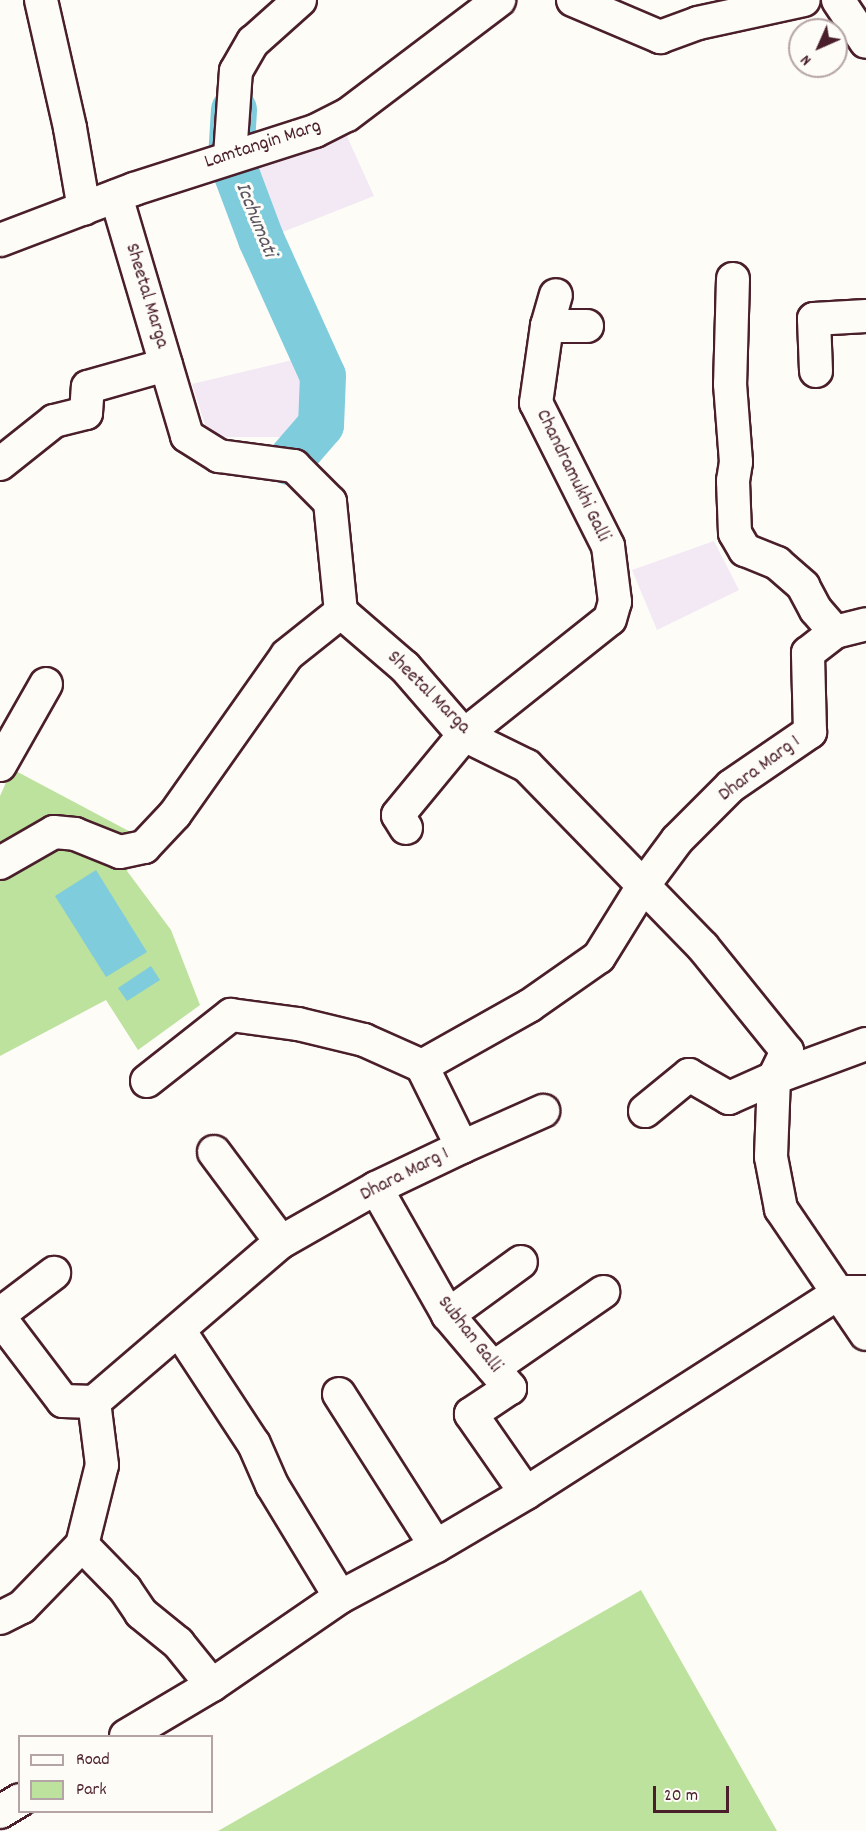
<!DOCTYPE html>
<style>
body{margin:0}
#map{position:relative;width:866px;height:1831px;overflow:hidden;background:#fdfcf7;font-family:Dekko,sans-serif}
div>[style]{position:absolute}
.built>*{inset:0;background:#f2e9f4}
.green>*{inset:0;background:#bce29d}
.water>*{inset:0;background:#7eccdc}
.river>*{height:46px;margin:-23px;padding:0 23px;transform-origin:23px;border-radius:23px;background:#7eccdc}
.roads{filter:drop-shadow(2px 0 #4a1f2b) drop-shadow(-2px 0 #4a1f2b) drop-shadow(0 2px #4a1f2b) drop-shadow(0 -2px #4a1f2b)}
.minor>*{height:32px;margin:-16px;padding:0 16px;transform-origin:16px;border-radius:16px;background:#fdfcf7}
span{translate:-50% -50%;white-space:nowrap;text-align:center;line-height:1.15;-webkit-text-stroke:6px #fdfcf7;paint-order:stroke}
.street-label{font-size:20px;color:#4a1f2b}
.water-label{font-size:21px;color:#5a5360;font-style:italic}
.legend{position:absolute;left:18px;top:1735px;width:195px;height:78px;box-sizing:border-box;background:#fdfcf7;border:2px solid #b5a4a5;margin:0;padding:8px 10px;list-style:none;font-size:18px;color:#4a1f2b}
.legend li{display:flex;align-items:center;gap:12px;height:30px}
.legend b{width:30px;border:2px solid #b5a4a5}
.north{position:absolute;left:788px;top:18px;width:60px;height:60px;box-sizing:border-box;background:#fdfcf7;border:2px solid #b5a4a5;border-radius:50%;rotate:225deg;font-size:16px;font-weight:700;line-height:24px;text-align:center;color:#4a1f2b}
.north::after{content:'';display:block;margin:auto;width:21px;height:27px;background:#4a1f2b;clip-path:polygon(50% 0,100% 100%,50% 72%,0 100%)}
.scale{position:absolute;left:653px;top:1786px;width:76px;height:27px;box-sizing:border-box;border:3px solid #4a1f2b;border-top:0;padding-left:8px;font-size:18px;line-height:21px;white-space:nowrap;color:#4a1f2b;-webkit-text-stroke:4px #fdfcf7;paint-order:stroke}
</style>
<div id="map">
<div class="built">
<i style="clip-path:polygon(345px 132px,374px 196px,265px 239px,237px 164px)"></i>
<i style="clip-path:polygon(309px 356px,323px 411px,307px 437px,209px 437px,192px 384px)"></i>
<i style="clip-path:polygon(714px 541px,739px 590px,657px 630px,632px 570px)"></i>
</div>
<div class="green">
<i style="clip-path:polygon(12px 769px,140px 837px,127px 871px,171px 930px,200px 1005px,138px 1050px,106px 1000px,0 1056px,0 796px)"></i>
<i style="clip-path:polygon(641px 1590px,777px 1831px,218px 1831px)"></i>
</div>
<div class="water">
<i style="clip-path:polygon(96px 870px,147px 952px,106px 977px,55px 896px)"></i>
<i style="clip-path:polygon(151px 966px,160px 980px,127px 1001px,118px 988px)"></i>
</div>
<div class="river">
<i style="left:234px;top:110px;width:49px;rotate:93.5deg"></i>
<i style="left:231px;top:159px;width:85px;rotate:69.4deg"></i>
<i style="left:261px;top:239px;width:150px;rotate:65.7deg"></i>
<i style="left:323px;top:376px;width:49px;rotate:92.3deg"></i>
<i style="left:321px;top:425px;width:49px;rotate:130.9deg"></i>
</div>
<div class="roads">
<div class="minor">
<i style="left:41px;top:0;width:131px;rotate:77.2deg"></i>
<i style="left:70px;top:128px;width:82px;rotate:80.2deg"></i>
<i style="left:573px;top:0;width:95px;rotate:23deg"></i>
<i style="left:660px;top:37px;width:40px;rotate:-20.2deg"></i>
<i style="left:698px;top:23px;width:108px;rotate:-12.2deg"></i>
<i style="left:838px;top:0;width:50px;rotate:56.3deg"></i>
<i style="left:230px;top:156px;width:85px;rotate:-86deg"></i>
<i style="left:236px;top:71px;width:34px;rotate:-60deg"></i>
<i style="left:253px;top:42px;width:63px;rotate:-41.8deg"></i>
<i style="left:116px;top:196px;width:250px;rotate:73.5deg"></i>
<i style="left:187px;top:436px;width:38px;rotate:32deg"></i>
<i style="left:219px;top:456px;width:76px;rotate:7.6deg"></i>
<i style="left:294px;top:466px;width:51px;rotate:45deg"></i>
<i style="left:330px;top:502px;width:111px;rotate:84.3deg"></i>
<i style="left:341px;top:612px;width:84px;rotate:40.7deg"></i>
<i style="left:405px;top:667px;width:90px;rotate:49.1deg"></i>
<i style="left:464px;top:735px;width:70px;rotate:26.2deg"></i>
<i style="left:527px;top:766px;width:252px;rotate:45.8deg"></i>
<i style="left:703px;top:947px;width:134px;rotate:51.1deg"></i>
<i style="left:787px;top:1051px;width:30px;rotate:116deg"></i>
<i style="left:774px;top:1078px;width:79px;rotate:92.2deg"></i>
<i style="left:771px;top:1157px;width:53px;rotate:79.1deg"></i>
<i style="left:781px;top:1209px;width:151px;rotate:55.8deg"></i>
<i style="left:0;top:240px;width:143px;rotate:-20.8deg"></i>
<i style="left:134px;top:189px;width:190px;rotate:-17.8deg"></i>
<i style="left:315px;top:131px;width:36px;rotate:-27deg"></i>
<i style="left:347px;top:115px;width:191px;rotate:-37.1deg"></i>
<i style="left:733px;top:279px;width:105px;rotate:91.6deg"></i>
<i style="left:730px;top:384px;width:78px;rotate:85.6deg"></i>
<i style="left:736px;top:462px;width:19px;rotate:99deg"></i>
<i style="left:733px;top:481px;width:52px;rotate:87.8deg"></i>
<i style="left:735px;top:533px;width:20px;rotate:60deg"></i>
<i style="left:745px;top:550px;width:35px;rotate:22deg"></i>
<i style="left:777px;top:563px;width:35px;rotate:41deg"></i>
<i style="left:803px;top:586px;width:27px;rotate:62deg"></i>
<i style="left:816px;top:610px;width:29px;rotate:49deg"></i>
<i style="left:547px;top:326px;width:40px"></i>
<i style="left:816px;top:371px;width:52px;rotate:-92.2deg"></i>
<i style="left:814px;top:319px;width:52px;rotate:-3.3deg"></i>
<i style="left:0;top:464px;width:69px;rotate:-38.5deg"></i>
<i style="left:54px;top:421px;width:33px;rotate:-14deg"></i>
<i style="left:86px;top:413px;width:26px;rotate:-86deg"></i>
<i style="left:88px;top:387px;width:81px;rotate:-15.8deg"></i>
<i style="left:0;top:765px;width:93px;rotate:-60.4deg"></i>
<i style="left:406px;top:828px;width:15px;rotate:-122deg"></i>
<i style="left:398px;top:815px;width:104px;rotate:-50.5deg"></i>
<i style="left:464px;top:735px;width:186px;rotate:-38.5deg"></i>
<i style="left:610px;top:619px;width:18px;rotate:-74deg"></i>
<i style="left:615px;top:602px;width:56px;rotate:-97.1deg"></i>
<i style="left:608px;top:546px;width:160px;rotate:-116.7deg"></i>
<i style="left:536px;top:403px;width:78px;rotate:-81.9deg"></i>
<i style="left:547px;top:326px;width:32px;rotate:-74deg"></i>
<i style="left:0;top:863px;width:62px;rotate:-29.9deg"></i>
<i style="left:54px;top:832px;width:21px;rotate:5deg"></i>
<i style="left:75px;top:834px;width:48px;rotate:21.8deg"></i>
<i style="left:120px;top:852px;width:25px;rotate:-12deg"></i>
<i style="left:144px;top:847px;width:45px;rotate:-46.8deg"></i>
<i style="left:175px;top:814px;width:194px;rotate:-54.8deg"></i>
<i style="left:287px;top:655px;width:69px;rotate:-38.5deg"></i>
<i style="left:147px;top:1081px;width:107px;rotate:-38.2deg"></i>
<i style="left:231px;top:1015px;width:68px;rotate:7.7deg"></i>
<i style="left:298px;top:1024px;width:68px;rotate:13.6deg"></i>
<i style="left:364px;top:1040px;width:64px;rotate:24.1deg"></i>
<i style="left:645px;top:1111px;width:57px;rotate:-39.3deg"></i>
<i style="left:689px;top:1075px;width:46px;rotate:29.9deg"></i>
<i style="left:729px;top:1098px;width:49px;rotate:-24deg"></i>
<i style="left:774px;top:1078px;width:98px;rotate:-20.3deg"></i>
<i style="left:462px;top:1147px;width:89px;rotate:-24deg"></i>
<i style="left:214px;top:1152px;width:112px;rotate:53.3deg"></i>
<i style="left:376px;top:1188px;width:146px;rotate:60.4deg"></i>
<i style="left:448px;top:1315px;width:96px;rotate:49.7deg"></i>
<i style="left:510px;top:1388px;width:47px;rotate:146.3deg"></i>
<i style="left:471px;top:1414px;width:96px;rotate:55.2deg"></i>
<i style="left:0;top:1314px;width:68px;rotate:-37.2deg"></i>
<i style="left:448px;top:1315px;width:90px;rotate:-36deg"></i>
<i style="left:0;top:1318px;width:104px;rotate:52.8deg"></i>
<i style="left:63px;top:1401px;width:31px;rotate:2deg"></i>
<i style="left:179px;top:1330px;width:136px;rotate:56.7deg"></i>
<i style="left:254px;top:1444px;width:45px;rotate:66.3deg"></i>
<i style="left:272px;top:1485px;width:131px;rotate:58.7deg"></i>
<i style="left:493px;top:1368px;width:134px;rotate:-34.6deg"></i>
<i style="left:339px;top:1394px;width:180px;rotate:57.5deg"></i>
<i style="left:82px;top:1545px;width:62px;rotate:45.7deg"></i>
<i style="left:125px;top:1589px;width:29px;rotate:56deg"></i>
<i style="left:141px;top:1613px;width:48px;rotate:39deg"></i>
<i style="left:178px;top:1643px;width:54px;rotate:51deg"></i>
<i style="left:0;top:1618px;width:25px;rotate:-27deg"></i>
<i style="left:22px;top:1607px;width:86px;rotate:-45.9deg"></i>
<i style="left:82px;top:1545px;width:82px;rotate:-76deg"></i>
<i style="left:102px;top:1465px;width:64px;rotate:-97.2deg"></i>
<i style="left:94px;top:1402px;width:246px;rotate:-40.6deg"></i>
<i style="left:281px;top:1242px;width:109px;rotate:-29.6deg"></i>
<i style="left:376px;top:1188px;width:95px;rotate:-25.5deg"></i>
<i style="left:462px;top:1147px;width:90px;rotate:-116.3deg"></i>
<i style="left:422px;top:1066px;width:123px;rotate:-29.3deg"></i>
<i style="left:529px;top:1006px;width:85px;rotate:-35deg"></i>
<i style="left:599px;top:957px;width:84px;rotate:-58.2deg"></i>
<i style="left:643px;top:886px;width:57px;rotate:-53.5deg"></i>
<i style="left:677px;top:840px;width:76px;rotate:-45deg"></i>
<i style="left:731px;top:786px;width:96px;rotate:-34.4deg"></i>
<i style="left:810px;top:732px;width:79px;rotate:-91.5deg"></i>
<i style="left:808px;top:653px;width:34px;rotate:-38deg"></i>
<i style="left:835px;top:632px;width:32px;rotate:-14deg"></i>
<i style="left:126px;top:1736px;width:100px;rotate:-30.7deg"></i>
<i style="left:212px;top:1685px;width:155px;rotate:-34.5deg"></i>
<i style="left:340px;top:1597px;width:109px;rotate:-28deg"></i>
<i style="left:436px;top:1546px;width:104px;rotate:-30.5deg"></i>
<i style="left:526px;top:1493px;width:373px;rotate:-32.6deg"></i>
<i style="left:840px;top:1292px;width:26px"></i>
<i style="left:0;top:1812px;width:23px;rotate:-31deg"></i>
</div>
</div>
<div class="street-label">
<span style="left:263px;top:145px;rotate:-18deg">Lamtangin Marg</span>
<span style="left:146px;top:296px;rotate:73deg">Sheetal Marga</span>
<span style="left:572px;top:476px;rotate:64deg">Chandramukhi Galli</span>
<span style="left:428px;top:693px;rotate:45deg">Sheetal Marga</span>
<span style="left:760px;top:769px;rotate:-37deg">Dhara Marg 1</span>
<span style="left:405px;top:1175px;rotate:-27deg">Dhara Marg 1</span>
<span style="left:469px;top:1335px;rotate:52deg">Subhan Galli</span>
</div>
<div class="water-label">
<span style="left:255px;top:220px;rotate:68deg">Icchumati</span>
</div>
<ul class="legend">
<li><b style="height:8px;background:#fdfcf7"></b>Road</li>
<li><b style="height:16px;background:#bce29d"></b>Park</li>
</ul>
<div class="north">N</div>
<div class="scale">20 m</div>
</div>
